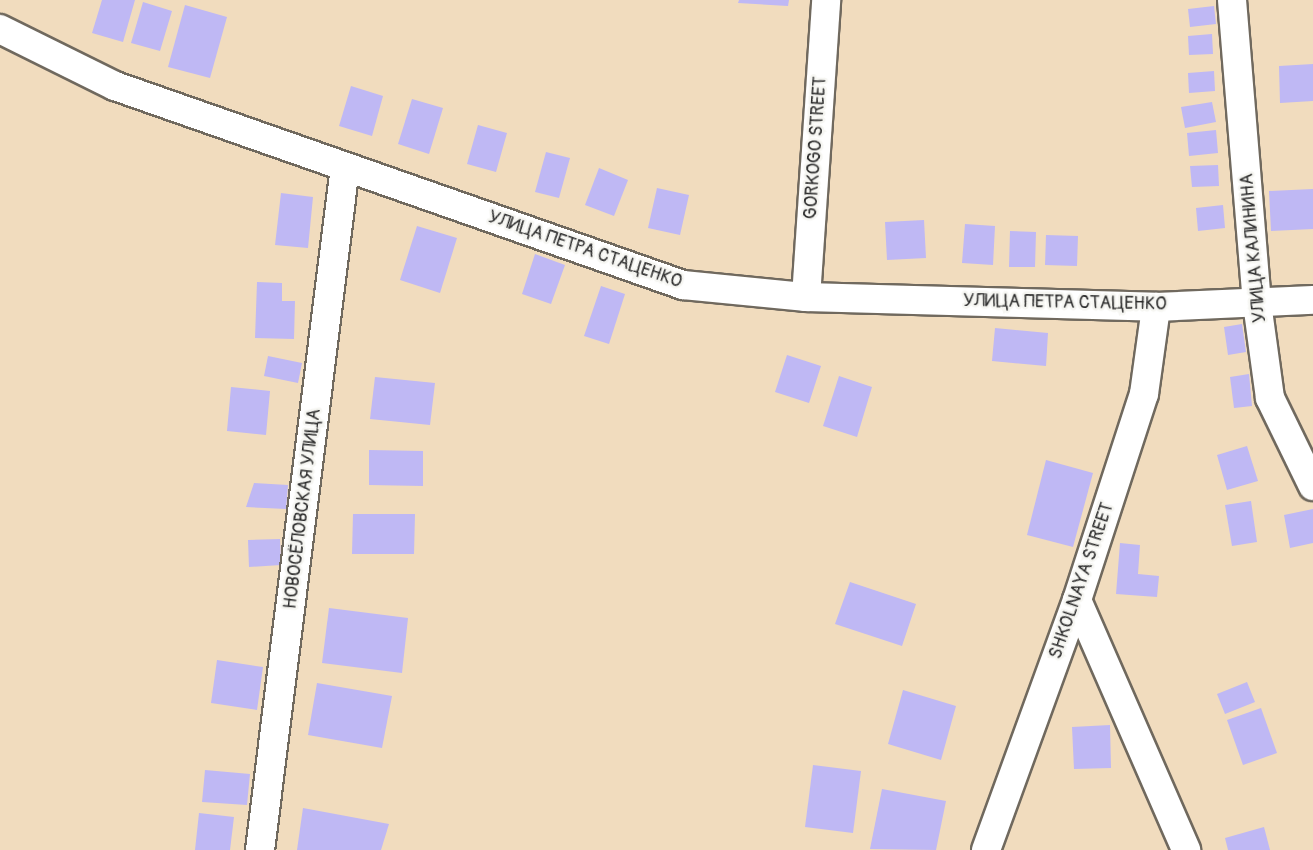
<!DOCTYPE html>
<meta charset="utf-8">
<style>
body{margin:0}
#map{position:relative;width:1313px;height:850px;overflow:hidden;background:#f1dcbe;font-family:Pangolin,sans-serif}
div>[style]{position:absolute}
.building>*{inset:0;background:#bfb8f4}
.roads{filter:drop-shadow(2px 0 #70695e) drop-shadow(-2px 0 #70695e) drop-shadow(0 2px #70695e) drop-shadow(0 -2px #70695e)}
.minor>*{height:28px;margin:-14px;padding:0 14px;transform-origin:14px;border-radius:14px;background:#fff}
span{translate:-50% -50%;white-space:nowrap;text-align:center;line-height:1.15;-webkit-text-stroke:5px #f6f6f2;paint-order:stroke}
.street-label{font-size:18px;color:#2b2b2b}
</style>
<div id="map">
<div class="building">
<i style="clip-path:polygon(102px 0,135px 0,123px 42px,92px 33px)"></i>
<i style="clip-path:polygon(739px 0,789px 0,788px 6px,738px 3px)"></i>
<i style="clip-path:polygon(143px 2px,172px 11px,160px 51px,131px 43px)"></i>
<i style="clip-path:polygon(185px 5px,227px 17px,210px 78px,168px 67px)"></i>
<i style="clip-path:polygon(1214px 6px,1216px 24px,1190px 27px,1188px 9px)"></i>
<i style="clip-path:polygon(1212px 34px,1213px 54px,1189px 55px,1188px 36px)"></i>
<i style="clip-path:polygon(1313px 64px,1313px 101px,1280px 103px,1279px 66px)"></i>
<i style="clip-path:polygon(1214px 71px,1215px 91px,1189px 93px,1188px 73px)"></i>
<i style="clip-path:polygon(351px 86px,383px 96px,372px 136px,339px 126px)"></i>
<i style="clip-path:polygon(412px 99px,443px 108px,429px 154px,398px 144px)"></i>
<i style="clip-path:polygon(1212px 102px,1216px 122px,1185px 128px,1181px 107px)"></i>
<i style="clip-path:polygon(478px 125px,507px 133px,496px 172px,467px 164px)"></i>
<i style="clip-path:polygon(1216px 130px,1218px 153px,1189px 156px,1187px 133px)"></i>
<i style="clip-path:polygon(546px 152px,570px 158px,559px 198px,535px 192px)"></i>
<i style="clip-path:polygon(1218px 165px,1219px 186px,1192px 187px,1190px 166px)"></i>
<i style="clip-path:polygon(599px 168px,628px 180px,614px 216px,585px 205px)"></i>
<i style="clip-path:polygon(657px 188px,689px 195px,680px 235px,648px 228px)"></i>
<i style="clip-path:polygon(1313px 189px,1313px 229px,1271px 231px,1269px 191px)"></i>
<i style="clip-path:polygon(281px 193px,313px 197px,308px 248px,275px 245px)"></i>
<i style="clip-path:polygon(1223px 205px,1225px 228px,1198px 231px,1196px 208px)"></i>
<i style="clip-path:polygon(924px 220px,926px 258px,887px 260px,885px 222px)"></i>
<i style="clip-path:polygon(965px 224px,995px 226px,993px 265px,962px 263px)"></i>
<i style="clip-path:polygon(417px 226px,457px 238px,440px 293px,400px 280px)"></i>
<i style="clip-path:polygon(1010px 231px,1036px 232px,1035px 267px,1009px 267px)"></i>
<i style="clip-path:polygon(1046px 235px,1078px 236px,1077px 266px,1045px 265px)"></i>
<i style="clip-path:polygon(535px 254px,565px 265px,551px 304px,522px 294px)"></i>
<i style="clip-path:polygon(257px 282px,282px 283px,282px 301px,295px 301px,294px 339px,255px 338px)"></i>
<i style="clip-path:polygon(601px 286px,625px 294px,609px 344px,584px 336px)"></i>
<i style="clip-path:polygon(1242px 324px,1246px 352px,1228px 355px,1224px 327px)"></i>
<i style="clip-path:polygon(995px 328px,1048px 333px,1046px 366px,992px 361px)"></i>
<i style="clip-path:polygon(787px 355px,821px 366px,809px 403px,775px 392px)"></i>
<i style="clip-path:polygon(268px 356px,302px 363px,298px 383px,264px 376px)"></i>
<i style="clip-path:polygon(1249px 374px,1252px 406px,1234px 408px,1230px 377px)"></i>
<i style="clip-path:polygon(839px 376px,872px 387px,857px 437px,823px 426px)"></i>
<i style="clip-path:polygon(375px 377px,435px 383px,430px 425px,370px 419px)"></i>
<i style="clip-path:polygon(231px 387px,270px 391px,266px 435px,227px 431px)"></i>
<i style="clip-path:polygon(1247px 446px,1258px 481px,1227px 490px,1217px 455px)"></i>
<i style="clip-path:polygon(369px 450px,423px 451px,423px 486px,369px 485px)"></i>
<i style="clip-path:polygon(1046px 460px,1093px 473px,1073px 547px,1027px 535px)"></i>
<i style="clip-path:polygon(254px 483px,288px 485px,286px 509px,246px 507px)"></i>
<i style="clip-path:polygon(1251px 501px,1257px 542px,1232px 546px,1225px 505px)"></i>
<i style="clip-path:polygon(1313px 509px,1313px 543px,1290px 548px,1284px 515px)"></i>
<i style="clip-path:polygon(353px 514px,415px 514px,414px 554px,352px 554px)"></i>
<i style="clip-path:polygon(280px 539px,281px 565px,249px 567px,248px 540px)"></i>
<i style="clip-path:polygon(1120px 543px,1140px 545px,1138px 574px,1159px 576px,1157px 597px,1116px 594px)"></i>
<i style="clip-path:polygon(850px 582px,916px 604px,902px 646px,835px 624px)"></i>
<i style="clip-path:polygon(329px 608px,408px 618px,402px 673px,322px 663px)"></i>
<i style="clip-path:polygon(217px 660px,263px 667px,257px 710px,211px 703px)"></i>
<i style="clip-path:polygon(1247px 682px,1255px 702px,1225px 714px,1217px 694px)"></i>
<i style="clip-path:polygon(317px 683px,392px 696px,382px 748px,308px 735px)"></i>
<i style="clip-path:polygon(903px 690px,956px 706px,941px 760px,888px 744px)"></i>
<i style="clip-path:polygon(1261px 708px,1277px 753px,1243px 765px,1227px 720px)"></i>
<i style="clip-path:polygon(1110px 725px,1111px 768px,1074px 769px,1072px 727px)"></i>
<i style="clip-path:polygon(813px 765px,861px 771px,853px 833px,805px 827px)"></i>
<i style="clip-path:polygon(205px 770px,250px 774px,247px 805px,202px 802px)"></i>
<i style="clip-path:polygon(882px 789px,946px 801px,936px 850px,870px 849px)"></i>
<i style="clip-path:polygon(303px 808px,389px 824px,381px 850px,297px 850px)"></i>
<i style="clip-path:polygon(199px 813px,234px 817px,230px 850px,195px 850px)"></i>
<i style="clip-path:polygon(1264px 827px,1270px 850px,1228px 850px,1225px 838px)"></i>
</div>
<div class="roads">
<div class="minor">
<i style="left:1232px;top:0;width:304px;rotate:85.3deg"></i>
<i style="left:1257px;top:303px;width:96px;rotate:82.2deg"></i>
<i style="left:1270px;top:398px;width:98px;rotate:64deg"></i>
<i style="left:0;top:29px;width:128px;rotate:26.4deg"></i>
<i style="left:115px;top:86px;width:602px;rotate:19.31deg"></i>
<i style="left:683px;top:285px;width:124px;rotate:5.6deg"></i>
<i style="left:806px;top:297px;width:350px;rotate:1.6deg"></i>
<i style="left:1156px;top:307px;width:157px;rotate:-2.6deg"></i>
<i style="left:806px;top:297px;width:298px;rotate:-86.1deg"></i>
<i style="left:1077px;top:600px;width:273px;rotate:66.4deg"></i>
<i style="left:260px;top:850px;width:688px;rotate:-82.91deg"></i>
<i style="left:986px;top:850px;width:266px;rotate:-70deg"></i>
<i style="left:1077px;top:600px;width:217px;rotate:-72deg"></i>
<i style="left:1144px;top:394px;width:88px;rotate:-82.1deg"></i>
</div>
</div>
<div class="street-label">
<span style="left:816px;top:148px;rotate:-86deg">GORKOGO STREET</span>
<span style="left:1254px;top:248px;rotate:-95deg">УЛИЦА КАЛИНИНА</span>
<span style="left:585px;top:250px;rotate:19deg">УЛИЦА ПЕТРА СТАЦЕНКО</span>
<span style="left:1065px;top:303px;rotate:1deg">УЛИЦА ПЕТРА СТАЦЕНКО</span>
<span style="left:303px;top:509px;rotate:-83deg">НОВОСЁЛОВСКАЯ УЛИЦА</span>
<span style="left:1082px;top:581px;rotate:-71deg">SHKOLNAYA STREET</span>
</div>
</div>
